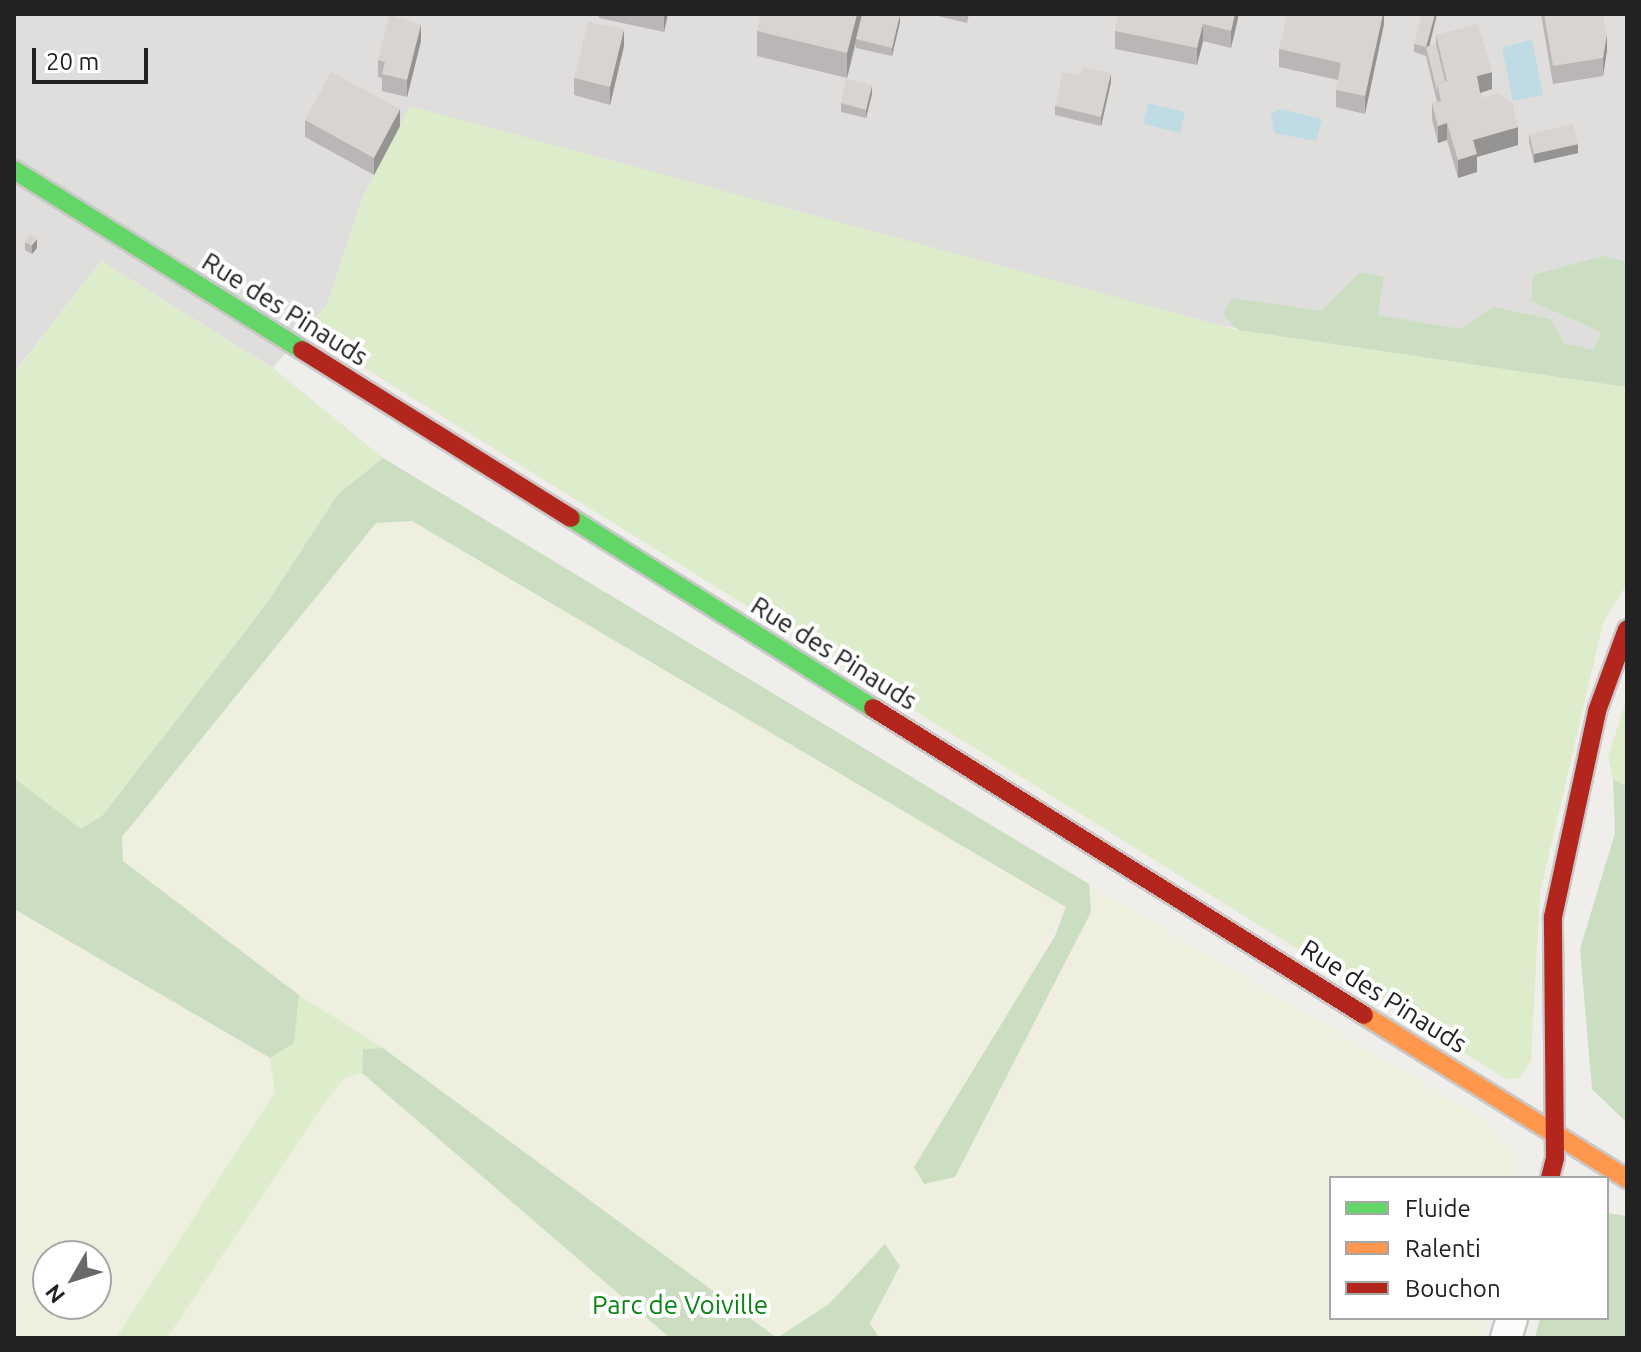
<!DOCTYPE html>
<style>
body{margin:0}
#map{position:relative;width:1641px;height:1352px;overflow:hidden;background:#f0eeeb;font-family:Ubuntu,sans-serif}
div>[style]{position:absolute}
.residential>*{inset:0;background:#dfdedc}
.farmland>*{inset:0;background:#efefdf}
.grass>*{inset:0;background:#ddeccb}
.forest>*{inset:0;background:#cbdec1}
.water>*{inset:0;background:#bfdbe3}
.roads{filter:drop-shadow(2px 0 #c9c8c7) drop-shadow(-2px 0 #c9c8c7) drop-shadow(0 2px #c9c8c7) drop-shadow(0 -2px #c9c8c7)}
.street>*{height:30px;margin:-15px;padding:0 15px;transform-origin:15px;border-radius:15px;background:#fdfcfc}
.fast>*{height:18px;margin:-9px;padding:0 9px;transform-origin:9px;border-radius:9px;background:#63d668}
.slow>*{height:18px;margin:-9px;padding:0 9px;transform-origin:9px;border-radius:9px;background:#ff974d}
.jam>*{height:18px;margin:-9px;padding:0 9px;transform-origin:9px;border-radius:9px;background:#b3261e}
.wall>*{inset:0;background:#b9b6b5}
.shaded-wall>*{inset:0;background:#969493}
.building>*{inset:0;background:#d7d4d2}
span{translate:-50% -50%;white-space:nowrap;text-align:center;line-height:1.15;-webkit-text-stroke:8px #fff;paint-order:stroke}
.street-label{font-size:26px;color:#222}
.park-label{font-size:26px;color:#0c8416}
.frame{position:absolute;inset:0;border:16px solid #222;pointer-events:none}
.legend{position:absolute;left:1329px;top:1176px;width:280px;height:144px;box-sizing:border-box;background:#fff;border:2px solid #a7a7a7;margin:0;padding:10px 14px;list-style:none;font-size:24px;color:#222}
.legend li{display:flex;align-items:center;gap:16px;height:40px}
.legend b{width:40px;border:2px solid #a7a7a7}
.north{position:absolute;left:32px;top:1240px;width:80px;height:80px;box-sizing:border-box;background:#fff;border:2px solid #a7a7a7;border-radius:50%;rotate:231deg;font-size:22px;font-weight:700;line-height:32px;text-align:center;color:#222}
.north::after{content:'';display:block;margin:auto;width:28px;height:36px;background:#6a6968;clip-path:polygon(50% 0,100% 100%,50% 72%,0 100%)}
.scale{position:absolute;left:32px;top:48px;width:116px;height:36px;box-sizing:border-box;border:4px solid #222;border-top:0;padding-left:10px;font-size:24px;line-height:28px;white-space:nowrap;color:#222;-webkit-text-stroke:6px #fff;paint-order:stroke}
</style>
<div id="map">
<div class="residential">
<i style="clip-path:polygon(14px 14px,1627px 14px,1627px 387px,363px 196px,328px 303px,273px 368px,101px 261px,14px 373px)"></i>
</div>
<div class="farmland">
<i style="clip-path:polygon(evenodd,412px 521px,1066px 907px,924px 1184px,955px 1177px,1091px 912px,1089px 884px,1487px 1121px,1514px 1157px,1514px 1178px,1331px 1178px,1331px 1318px,1488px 1318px,1481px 1338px,879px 1338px,870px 1323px,900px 1266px,885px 1244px,829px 1304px,777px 1338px,384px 1048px,363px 1049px,362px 1073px,670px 1338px,167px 1338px,318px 1112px,276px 1092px,116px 1338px,14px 1338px,14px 909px,269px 1058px,299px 995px,122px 861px,122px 837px,377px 522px,412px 521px,48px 1256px,96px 1256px,96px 1304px,48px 1304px,48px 1256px)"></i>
</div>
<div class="grass">
<i style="clip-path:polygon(410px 106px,1238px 330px,1627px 387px,1627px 584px,1603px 623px,1540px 893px,1531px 1060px,1520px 1078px,1506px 1079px,305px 331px,328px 303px,363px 196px)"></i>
<i style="clip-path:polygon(101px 261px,273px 368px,383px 458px,338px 494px,267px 603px,102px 816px,81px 830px,14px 778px,14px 374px)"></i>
<i style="clip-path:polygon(1627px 698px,1627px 786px,1613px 779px,1608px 757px)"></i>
<i style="clip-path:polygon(299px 995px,383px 1048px,363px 1049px,362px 1073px,344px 1078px,318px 1112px,167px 1338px,116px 1338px,275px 1092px,270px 1058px,294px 1043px)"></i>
</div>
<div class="forest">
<i style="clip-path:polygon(1603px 256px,1627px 262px,1627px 387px,1238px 330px,1223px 314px,1232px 298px,1322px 311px,1360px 272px,1384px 277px,1378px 315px,1461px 329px,1493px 307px,1550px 319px,1565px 344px,1594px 350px,1601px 332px,1531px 301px,1533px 275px)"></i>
<i style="clip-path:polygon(383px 458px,1089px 884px,1091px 912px,955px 1177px,924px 1184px,914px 1167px,1055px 936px,1066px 907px,412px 521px,376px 523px,122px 837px,123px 861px,299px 995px,294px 1043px,270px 1058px,14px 909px,14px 778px,81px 829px,102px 816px,267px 603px,338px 494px)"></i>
<i style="clip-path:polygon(1613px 779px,1627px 786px,1627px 1123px,1592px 1089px,1580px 949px,1615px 833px)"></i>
<i style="clip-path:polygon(383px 1048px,777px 1338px,829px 1304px,885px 1244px,900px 1266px,870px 1323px,879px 1338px,670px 1338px,362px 1073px,363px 1049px)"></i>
<i style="clip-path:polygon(1607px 1213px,1627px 1216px,1627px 1338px,1535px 1338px,1540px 1318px,1607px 1318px)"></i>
</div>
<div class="water">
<i style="clip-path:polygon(1532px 40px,1543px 95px,1513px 101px,1502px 47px)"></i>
<i style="clip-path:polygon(1148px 103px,1185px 112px,1180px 133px,1143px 124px)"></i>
<i style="clip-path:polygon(1281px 109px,1322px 119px,1316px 141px,1274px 133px,1271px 113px)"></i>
</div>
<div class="roads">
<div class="street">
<i style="left:1506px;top:1338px;width:21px;rotate:-73deg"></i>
</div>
<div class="fast">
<i style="left:14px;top:170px;width:340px;rotate:32deg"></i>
<i style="left:571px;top:518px;width:357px;rotate:32.2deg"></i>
</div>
<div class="slow">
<i style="left:1364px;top:1015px;width:310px;rotate:31.9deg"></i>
</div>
<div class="jam">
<i style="left:302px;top:350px;width:317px;rotate:32deg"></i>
<i style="left:873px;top:708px;width:579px;rotate:32.02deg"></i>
<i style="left:1550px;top:1178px;width:21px;rotate:-76deg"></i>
<i style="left:1555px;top:1158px;width:241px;rotate:-90.5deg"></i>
<i style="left:1553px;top:917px;width:211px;rotate:-77.9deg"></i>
<i style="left:1597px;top:711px;width:87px;rotate:-69.9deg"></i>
</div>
</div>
<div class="wall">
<i style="clip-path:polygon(599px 14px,668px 14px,664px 32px,599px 18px)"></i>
<i style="clip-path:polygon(930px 14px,969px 14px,967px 23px)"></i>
<i style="clip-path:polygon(1119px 14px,1239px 14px,1231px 48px,1203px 41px,1197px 65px,1115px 49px,1115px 31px)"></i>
<i style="clip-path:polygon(1384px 14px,1384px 24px,1365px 114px,1336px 107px,1336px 90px,1338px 80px,1279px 67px,1279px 49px)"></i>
<i style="clip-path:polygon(1437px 14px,1429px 46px,1436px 44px,1436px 35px,1492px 89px,1480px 93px,1481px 98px,1518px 145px,1477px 157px,1477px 172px,1458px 178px,1447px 140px,1438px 143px,1432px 120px,1432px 103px,1437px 102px,1426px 56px,1414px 52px,1414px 44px)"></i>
<i style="clip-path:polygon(1541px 14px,1602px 14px,1607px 50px,1603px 76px,1553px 84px)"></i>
<i style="clip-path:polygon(900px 22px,892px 56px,856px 48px,856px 44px,847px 78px,757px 56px,757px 31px)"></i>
<i style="clip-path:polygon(421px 41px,407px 97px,382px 91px,382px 78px,378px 77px,378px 60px)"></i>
<i style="clip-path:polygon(624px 46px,610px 105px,574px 95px,574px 78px)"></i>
<i style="clip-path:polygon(1111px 82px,1101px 126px,1055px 115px,1055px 106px)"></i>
<i style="clip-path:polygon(872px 94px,866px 118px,841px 112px,841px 103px)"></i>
<i style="clip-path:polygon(305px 120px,400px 126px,374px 175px,305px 137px)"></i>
<i style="clip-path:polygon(1529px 134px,1578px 153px,1534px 163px,1529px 142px)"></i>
<i style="clip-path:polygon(25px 242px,37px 248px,32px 254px,25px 250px)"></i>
</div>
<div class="shaded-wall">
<i style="clip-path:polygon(665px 14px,668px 14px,664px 32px,664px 15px)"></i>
<i style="clip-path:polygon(857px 14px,863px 14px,856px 39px,847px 78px,847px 53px)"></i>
<i style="clip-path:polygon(900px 14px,900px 22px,892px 56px,892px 48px)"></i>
<i style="clip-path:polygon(1235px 14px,1238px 14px,1238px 18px,1231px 48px,1231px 31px)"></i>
<i style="clip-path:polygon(1383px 14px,1384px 14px,1384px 24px,1365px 114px,1365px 96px)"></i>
<i style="clip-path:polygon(1435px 14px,1437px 14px,1428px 51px,1426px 47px)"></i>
<i style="clip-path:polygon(421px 24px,421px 41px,407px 97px,407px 80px)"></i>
<i style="clip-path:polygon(1203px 24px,1203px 41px,1197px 65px,1197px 48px)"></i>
<i style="clip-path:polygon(624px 29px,624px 46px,610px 105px,610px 87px)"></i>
<i style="clip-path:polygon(1607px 33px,1607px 50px,1603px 76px,1603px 58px)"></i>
<i style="clip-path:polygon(1492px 72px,1492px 89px,1477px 94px,1477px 76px)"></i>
<i style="clip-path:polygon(1111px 73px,1111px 82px,1101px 126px,1101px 117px)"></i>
<i style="clip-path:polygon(872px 85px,872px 94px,866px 118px,866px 110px)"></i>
<i style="clip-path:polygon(400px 109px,400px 126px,374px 175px,374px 158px)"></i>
<i style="clip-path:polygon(1447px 123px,1447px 140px,1438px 143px,1438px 126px)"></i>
<i style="clip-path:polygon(1518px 127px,1518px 145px,1477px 157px,1477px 172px,1458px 178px,1458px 160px,1473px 140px)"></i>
<i style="clip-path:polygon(1578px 144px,1578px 153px,1534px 163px,1534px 154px)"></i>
<i style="clip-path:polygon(37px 239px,37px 248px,32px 254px,32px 245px)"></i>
</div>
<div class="building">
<i style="clip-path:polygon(761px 14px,857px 14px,847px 53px,757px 31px)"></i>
<i style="clip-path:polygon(862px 14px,900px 14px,892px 48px,856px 39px)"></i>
<i style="clip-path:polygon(1119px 14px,1235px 14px,1231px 31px,1203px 24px,1197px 48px,1115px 31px)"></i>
<i style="clip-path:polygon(1287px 14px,1383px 14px,1365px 96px,1336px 90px,1341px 63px,1279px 49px)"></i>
<i style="clip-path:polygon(1421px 14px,1435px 14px,1426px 47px,1436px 44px,1445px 81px,1437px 83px,1437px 91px,1426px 47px,1414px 44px)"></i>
<i style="clip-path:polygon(1544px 14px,1602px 14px,1607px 33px,1603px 58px,1553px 66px)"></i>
<i style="clip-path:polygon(389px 15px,421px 24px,407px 80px,382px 74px,385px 62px,378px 60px)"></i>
<i style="clip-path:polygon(588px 22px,624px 29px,610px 87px,574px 78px)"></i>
<i style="clip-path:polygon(1478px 24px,1492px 72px,1477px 76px,1481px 98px,1497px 93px,1512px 102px,1518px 127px,1473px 140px,1477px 154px,1458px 160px,1447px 123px,1438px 126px,1432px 103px,1441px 101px,1437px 83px,1447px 81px,1436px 35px)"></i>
<i style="clip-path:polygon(1082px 67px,1111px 73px,1101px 117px,1055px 106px,1063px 72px,1080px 76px)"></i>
<i style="clip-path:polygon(331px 72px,400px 109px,374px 158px,305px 120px)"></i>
<i style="clip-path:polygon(846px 79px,872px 85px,866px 110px,841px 103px)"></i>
<i style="clip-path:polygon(1573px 124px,1578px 144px,1534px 154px,1529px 134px)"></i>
<i style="clip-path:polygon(30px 234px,37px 239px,32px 245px,25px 242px)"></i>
</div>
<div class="street-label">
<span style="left:285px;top:309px;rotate:32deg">Rue des Pinauds</span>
<span style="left:834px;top:653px;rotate:32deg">Rue des Pinauds</span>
<span style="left:1384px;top:996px;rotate:32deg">Rue des Pinauds</span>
</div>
<div class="park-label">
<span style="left:680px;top:1305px">Parc de Voiville</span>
</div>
<div class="frame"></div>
<ul class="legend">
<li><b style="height:10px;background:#63d668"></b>Fluide</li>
<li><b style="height:10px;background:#ff974d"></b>Ralenti</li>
<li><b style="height:10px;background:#b3261e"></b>Bouchon</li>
</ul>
<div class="north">N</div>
<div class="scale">20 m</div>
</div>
